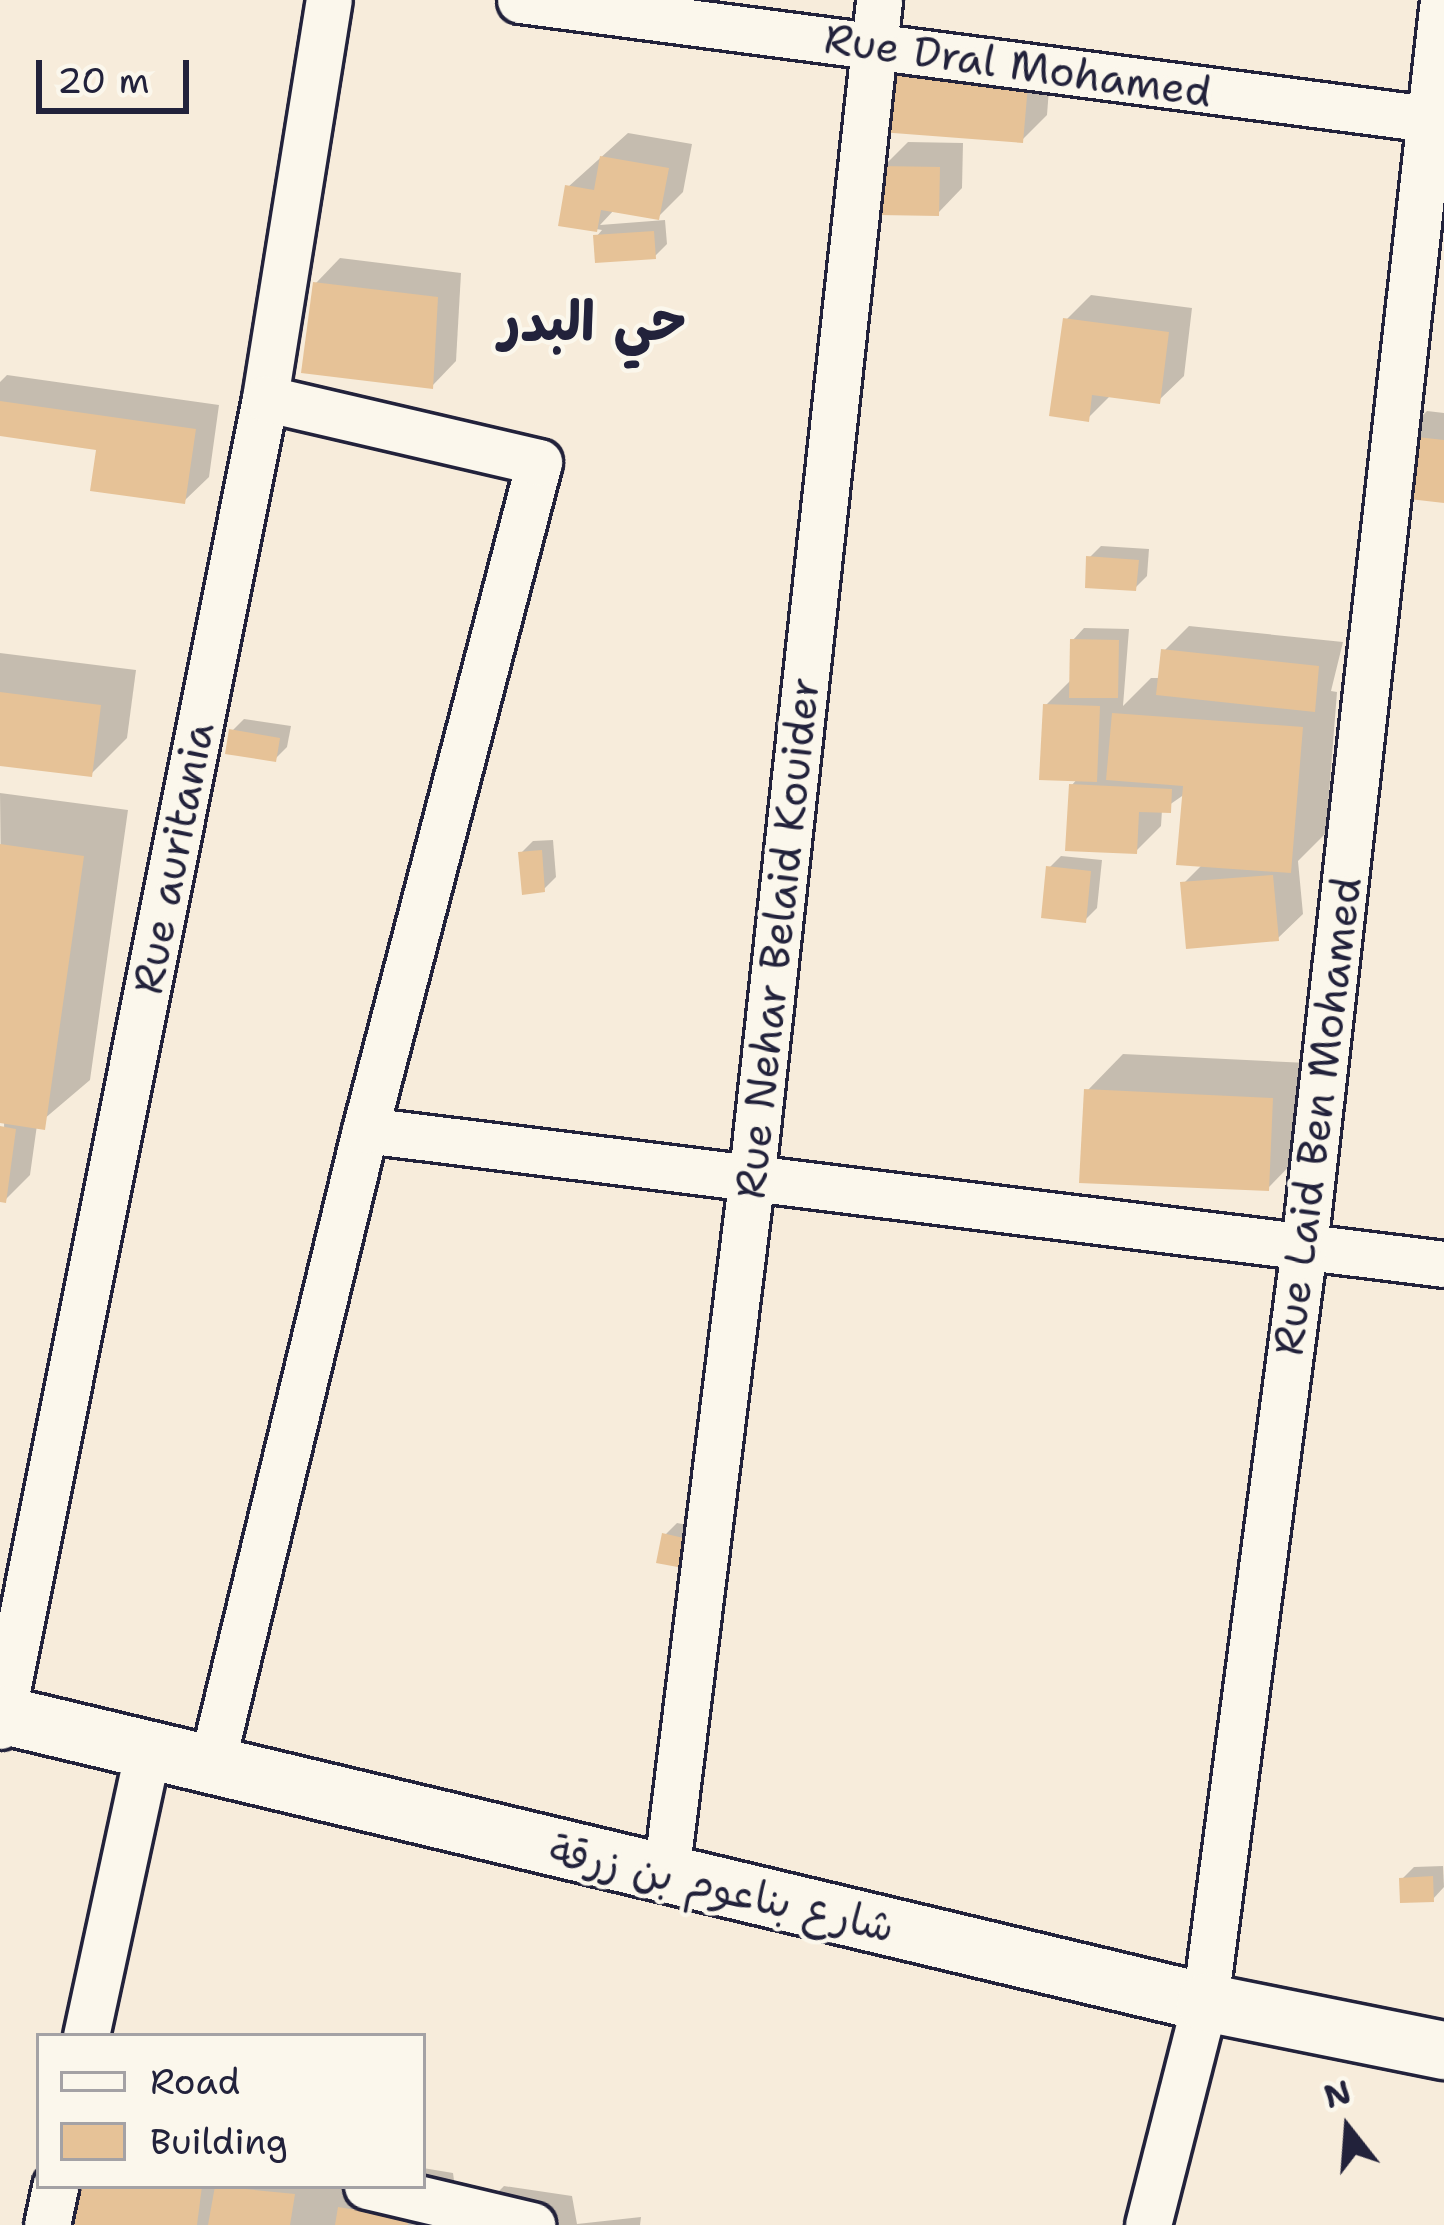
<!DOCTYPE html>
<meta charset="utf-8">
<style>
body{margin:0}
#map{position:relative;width:1444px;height:2225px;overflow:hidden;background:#f7ecdb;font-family:"Shantell Sans","Playpen Sans Arabic",sans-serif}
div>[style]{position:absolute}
.shadow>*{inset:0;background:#0003}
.building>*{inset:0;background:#e6c297}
.roads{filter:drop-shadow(3px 0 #22223b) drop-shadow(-3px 0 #22223b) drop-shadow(0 3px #22223b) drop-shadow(0 -3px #22223b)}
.minor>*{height:45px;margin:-22.5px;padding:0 22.5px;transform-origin:22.5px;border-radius:22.5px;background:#fbf7ec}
.tertiary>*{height:57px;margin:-28.5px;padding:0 28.5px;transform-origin:28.5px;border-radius:28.5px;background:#fbf7ec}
span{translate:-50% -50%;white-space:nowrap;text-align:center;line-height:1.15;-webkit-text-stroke:9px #fbf7ec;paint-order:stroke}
.street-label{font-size:42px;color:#22223b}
.district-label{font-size:54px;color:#22223b;font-weight:700}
.legend{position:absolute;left:36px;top:2033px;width:390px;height:156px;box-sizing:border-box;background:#fbf7ec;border:3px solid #a4a2a5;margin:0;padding:15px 21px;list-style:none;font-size:36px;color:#22223b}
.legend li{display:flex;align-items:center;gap:24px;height:60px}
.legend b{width:60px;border:3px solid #a4a2a5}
.north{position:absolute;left:1288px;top:2069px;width:120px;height:120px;-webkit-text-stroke:9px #fbf7ec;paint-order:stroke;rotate:343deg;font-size:33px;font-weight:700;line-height:48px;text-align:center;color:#22223b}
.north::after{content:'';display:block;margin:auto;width:42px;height:54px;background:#22223b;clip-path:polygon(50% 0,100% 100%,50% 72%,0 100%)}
.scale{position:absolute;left:36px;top:60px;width:153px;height:54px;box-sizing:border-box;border:6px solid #22223b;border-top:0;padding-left:15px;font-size:36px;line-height:42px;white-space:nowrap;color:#22223b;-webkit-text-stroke:9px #fbf7ec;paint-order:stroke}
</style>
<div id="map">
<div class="shadow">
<i style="clip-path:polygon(1052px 50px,1047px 115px,1022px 140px,883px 130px)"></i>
<i style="clip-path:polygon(628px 133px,692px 144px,683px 192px,658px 217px,615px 209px,600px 225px,665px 220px,667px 244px,655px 256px,596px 237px,602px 230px,561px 223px,568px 187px)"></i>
<i style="clip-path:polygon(908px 142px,963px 143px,962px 188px,938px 213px,883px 167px)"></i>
<i style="clip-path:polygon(340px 258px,461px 273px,456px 361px,432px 386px,316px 283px)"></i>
<i style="clip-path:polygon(1091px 295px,1192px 308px,1184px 376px,1159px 400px,1112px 394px,1088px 418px,1066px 320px)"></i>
<i style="clip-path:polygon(7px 375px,219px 405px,209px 477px,184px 501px,100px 447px,0 433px,0 382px)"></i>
<i style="clip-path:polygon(1427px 411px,1444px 413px,1444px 500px,1402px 436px)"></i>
<i style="clip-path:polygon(1101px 546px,1149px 549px,1147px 576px,1135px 588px,1089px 558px)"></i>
<i style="clip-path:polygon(1189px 626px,1343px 642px,1331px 691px,1337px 692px,1326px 833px,1298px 861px,1303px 914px,1278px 938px,1183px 884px,1203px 864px,1185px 794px,1162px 810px,1161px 826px,1136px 851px,1072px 785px,1078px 778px,1046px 705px,1072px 679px,1073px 640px,1084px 628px,1129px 629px,1123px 706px,1151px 678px,1161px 678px,1164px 651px)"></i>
<i style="clip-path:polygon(0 653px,136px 670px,127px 738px,91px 774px,0 763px)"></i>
<i style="clip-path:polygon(244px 719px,291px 726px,287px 747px,275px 759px,232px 731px)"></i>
<i style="clip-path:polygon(0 793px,128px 810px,90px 1080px,37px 1125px,30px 1175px,5px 1200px)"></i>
<i style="clip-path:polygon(553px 840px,556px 877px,544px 889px,521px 853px,533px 841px)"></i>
<i style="clip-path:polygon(1061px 856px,1102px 860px,1097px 908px,1085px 920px,1049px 868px)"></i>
<i style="clip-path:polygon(1123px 1054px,1308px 1063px,1304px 1151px,1268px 1188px,1087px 1091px)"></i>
<i style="clip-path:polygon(677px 1523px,698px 1527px,694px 1553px,665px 1535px)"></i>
<i style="clip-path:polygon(1443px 1866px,1444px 1887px,1433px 1899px,1402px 1879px,1414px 1867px)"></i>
<i style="clip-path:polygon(423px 2168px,453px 2173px,456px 2195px,490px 2200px,504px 2186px,572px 2196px,577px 2224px,641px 2217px,640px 2225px,55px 2225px,61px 2186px,423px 2186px)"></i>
</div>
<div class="building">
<i style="clip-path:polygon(885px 63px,1029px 73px,1023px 143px,880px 132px)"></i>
<i style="clip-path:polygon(600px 156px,669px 168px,659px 220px,601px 210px,597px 232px,558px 226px,565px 185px,594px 190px)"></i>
<i style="clip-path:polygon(880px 166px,940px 167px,939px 216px,879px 215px)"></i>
<i style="clip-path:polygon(654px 231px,656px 259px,595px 263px,593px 235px)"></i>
<i style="clip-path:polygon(313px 282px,438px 297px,433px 389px,301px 373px)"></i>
<i style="clip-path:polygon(1063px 318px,1169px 332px,1160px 404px,1092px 395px,1089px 422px,1049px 416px)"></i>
<i style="clip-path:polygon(0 401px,196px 429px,185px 504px,90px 491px,96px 450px,0 436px)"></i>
<i style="clip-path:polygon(1399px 435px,1444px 440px,1444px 503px,1392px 497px)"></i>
<i style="clip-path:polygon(1086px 556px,1139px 560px,1136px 591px,1085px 588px)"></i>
<i style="clip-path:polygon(1070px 639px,1119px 640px,1118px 698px,1069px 698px)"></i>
<i style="clip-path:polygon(1161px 649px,1319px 666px,1315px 712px,1156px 695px)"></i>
<i style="clip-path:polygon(0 692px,101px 705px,92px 777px,0 766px)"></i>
<i style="clip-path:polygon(1043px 704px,1100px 706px,1097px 782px,1039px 780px)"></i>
<i style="clip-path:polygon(1112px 713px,1303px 727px,1291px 873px,1176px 865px,1183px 786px,1106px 780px)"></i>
<i style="clip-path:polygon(229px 729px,280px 738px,276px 762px,225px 754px)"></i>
<i style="clip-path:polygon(1069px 784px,1172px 789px,1171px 813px,1139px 812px,1137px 854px,1065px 851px)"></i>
<i style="clip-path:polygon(0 844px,84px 856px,45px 1130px,0 1123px)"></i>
<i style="clip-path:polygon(542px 850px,545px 892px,522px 895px,518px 852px)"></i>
<i style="clip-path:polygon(1046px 866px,1091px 871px,1086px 923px,1041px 918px)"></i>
<i style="clip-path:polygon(1273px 875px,1279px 941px,1186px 949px,1180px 882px)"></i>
<i style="clip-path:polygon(1084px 1089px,1273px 1098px,1269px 1191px,1079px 1183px)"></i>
<i style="clip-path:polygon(0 1126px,16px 1129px,6px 1203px,0 1202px)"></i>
<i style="clip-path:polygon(662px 1533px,688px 1539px,683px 1568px,656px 1563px)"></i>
<i style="clip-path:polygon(1433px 1876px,1434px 1902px,1400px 1903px,1399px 1878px)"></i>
<i style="clip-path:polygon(58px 2186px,202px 2186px,197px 2225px,52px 2225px)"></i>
<i style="clip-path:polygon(215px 2186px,295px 2194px,290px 2225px,208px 2225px)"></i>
<i style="clip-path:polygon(338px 2207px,407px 2218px,408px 2225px,335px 2225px)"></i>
</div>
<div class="roads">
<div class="minor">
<i style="left:520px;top:0;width:932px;rotate:7.46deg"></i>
<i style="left:365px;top:1130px;width:1087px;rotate:7.08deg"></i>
<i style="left:0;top:1726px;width:1354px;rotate:-78.71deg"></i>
<i style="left:265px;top:398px;width:403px;rotate:-80.9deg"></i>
<i style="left:211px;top:1767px;width:655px;rotate:-76.41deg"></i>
<i style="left:365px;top:1130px;width:690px;rotate:-75.4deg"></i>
<i style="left:539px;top:462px;width:281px;rotate:-166.9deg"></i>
<i style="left:666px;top:1874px;width:696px;rotate:-82.99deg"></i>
<i style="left:751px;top:1183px;width:1190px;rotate:-83.82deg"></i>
<i style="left:86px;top:2036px;width:289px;rotate:-77.8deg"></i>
<i style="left:367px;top:2186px;width:170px;rotate:13.3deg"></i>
<i style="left:47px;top:2225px;width:40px;rotate:-78deg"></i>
<i style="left:1148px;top:2225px;width:230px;rotate:-75.7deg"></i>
<i style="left:1205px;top:2002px;width:761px;rotate:-82.53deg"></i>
<i style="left:1304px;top:1247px;width:1255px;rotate:-83.64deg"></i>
</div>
<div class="tertiary">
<i style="left:0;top:1714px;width:1239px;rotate:13.44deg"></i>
<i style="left:1205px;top:2002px;width:244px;rotate:11.4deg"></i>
</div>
</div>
<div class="street-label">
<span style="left:1018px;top:65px;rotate:8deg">Rue Dral Mohamed</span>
<span style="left:173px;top:858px;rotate:-79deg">Rue auritania</span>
<span style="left:777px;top:938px;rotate:-84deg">Rue Nehar Belaid Kouider</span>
<span style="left:1317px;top:1116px;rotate:-83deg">Rue Laid Ben Mohamed</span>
<span style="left:722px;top:1888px;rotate:13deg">شارع بناعوم بن زرقة</span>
</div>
<div class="district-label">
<span style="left:593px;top:321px">حي البدر</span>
</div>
<ul class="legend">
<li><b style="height:15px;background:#fbf7ec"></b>Road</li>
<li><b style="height:33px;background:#e6c297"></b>Building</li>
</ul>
<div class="north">N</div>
<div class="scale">20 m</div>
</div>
